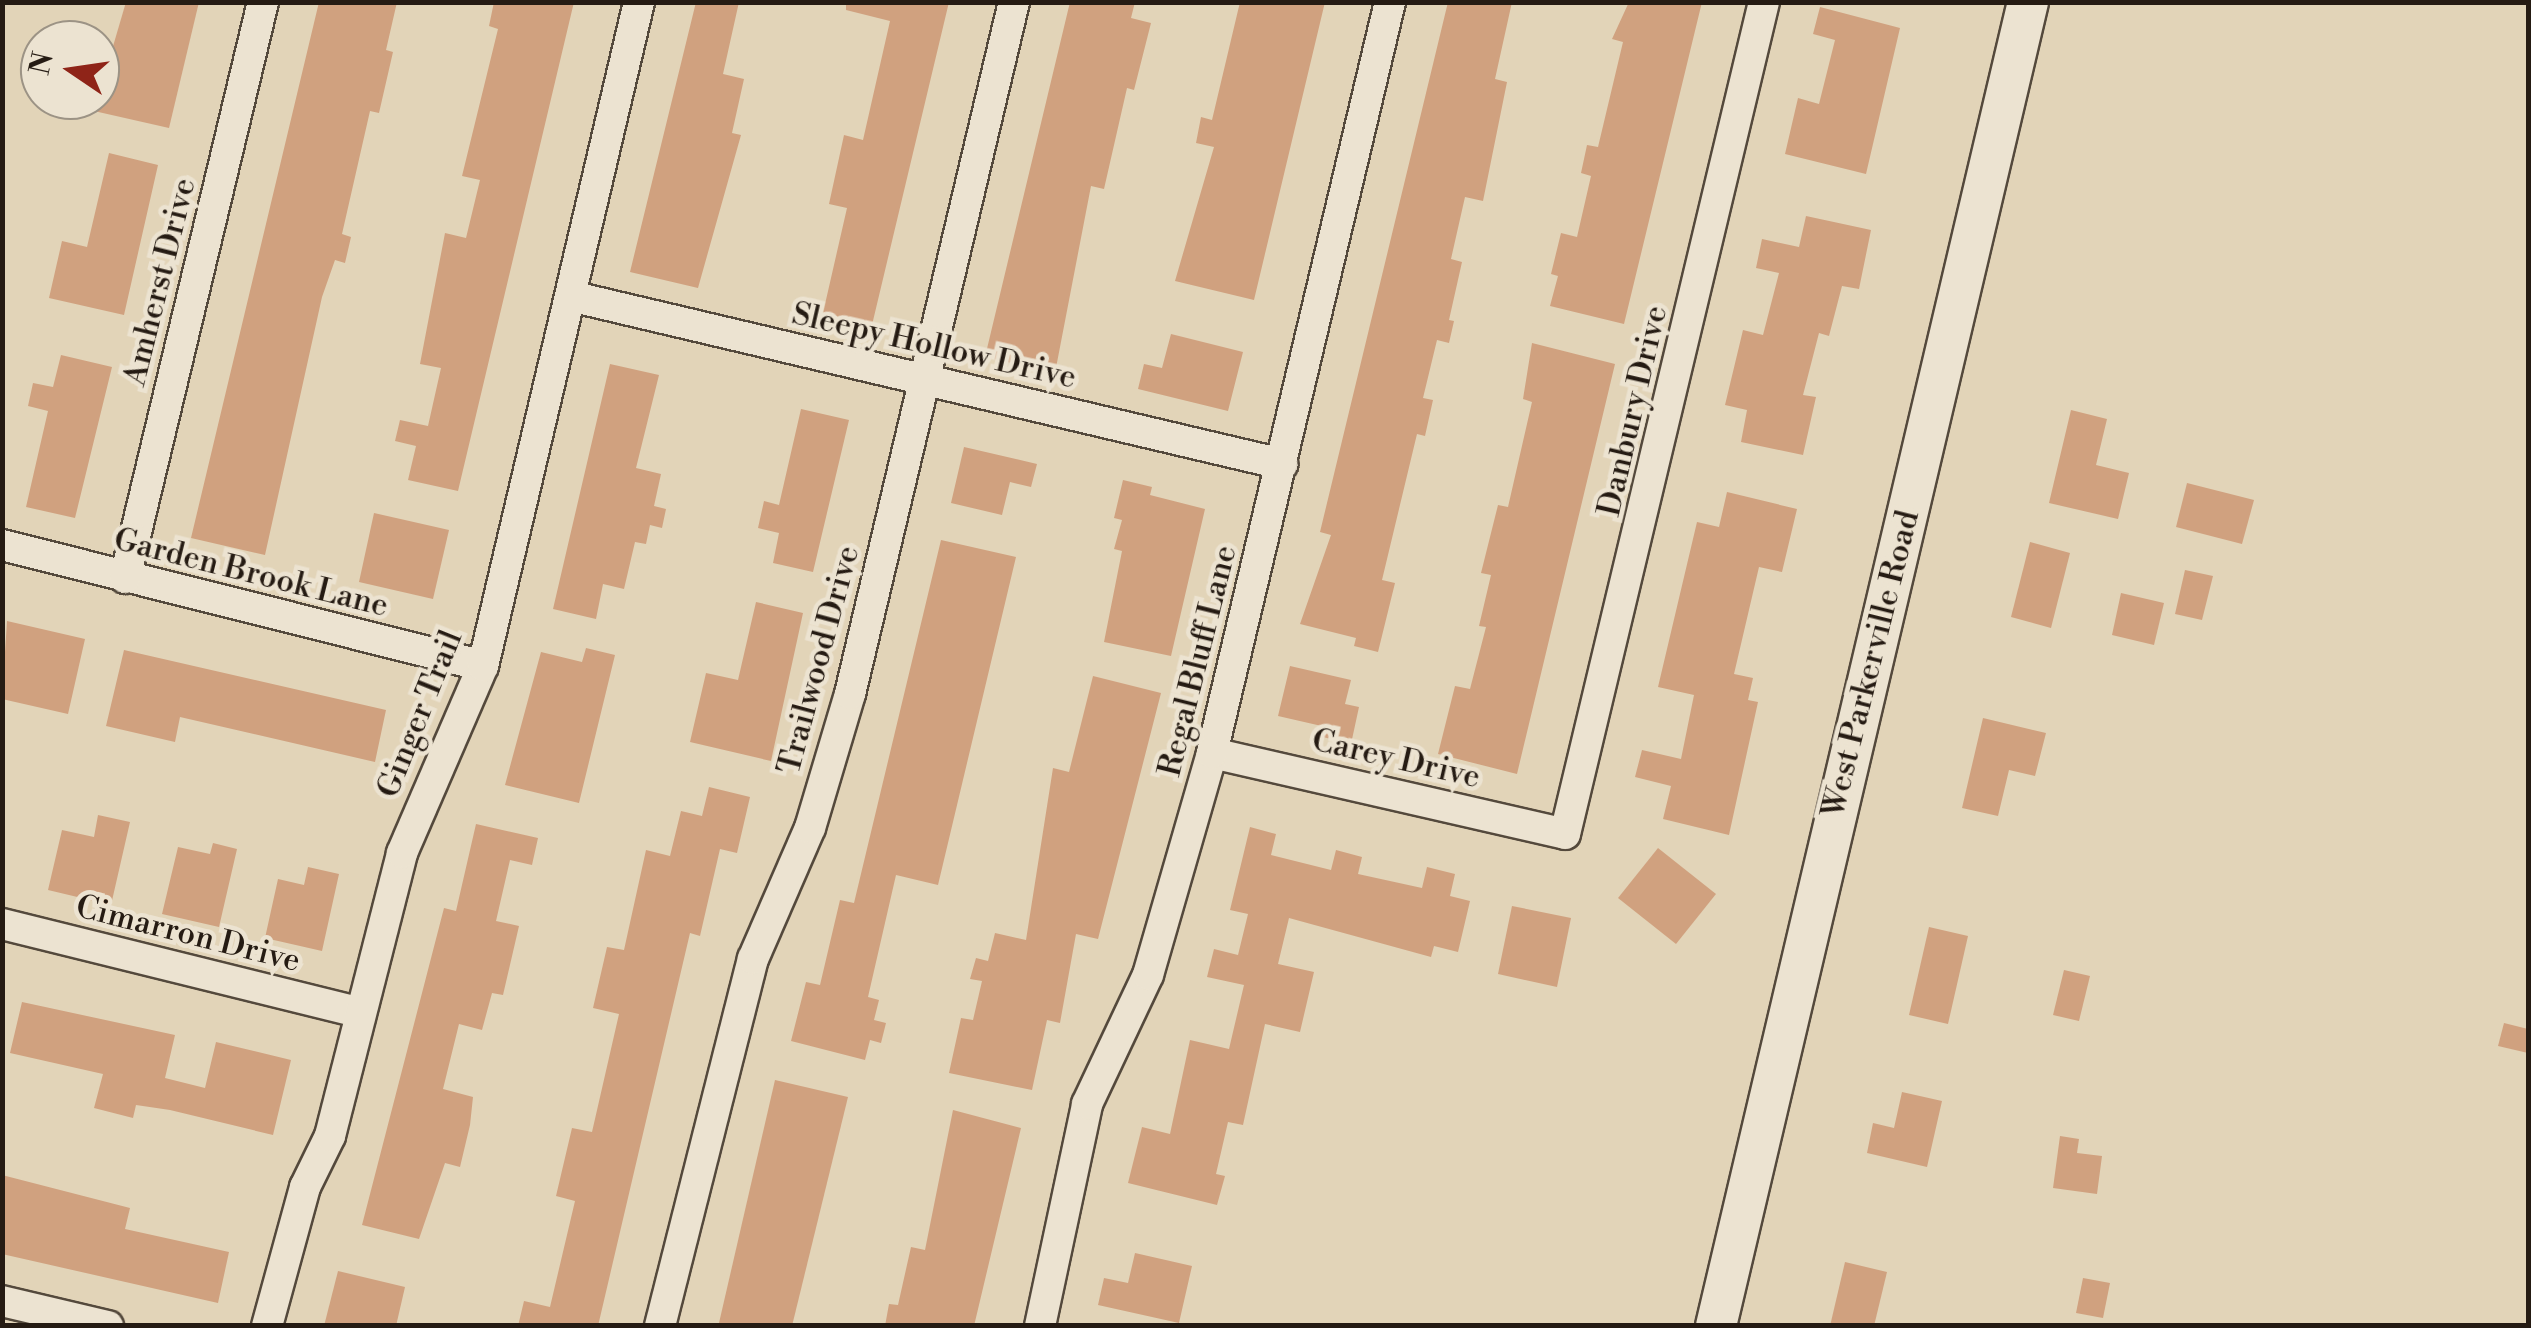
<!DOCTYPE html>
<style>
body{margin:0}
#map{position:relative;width:2531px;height:1328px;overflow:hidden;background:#e2d4b8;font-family:"Libre Bodoni",serif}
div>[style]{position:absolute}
.building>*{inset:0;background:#d0a17f}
.roads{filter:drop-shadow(2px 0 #54493c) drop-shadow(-2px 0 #54493c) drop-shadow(0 2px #54493c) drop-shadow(0 -2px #54493c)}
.minor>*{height:30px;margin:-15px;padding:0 15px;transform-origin:15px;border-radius:15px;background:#ece3d1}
.secondary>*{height:40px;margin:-20px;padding:0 20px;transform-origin:20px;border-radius:20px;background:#ece3d1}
span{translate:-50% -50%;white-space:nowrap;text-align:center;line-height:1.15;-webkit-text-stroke:9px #ece3d1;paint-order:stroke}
.street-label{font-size:32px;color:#251b13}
.frame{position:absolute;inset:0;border:5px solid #251b13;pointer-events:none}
.north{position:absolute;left:20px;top:20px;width:100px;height:100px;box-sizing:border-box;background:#ece3d1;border:2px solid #9c9385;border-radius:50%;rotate:283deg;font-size:28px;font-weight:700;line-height:40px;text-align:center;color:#251b13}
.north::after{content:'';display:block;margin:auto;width:35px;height:45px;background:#8f2418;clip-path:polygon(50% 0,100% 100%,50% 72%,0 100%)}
</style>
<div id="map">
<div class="building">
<i style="clip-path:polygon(126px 2px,199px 2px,169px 128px,94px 111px)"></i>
<i style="clip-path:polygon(319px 2px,397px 2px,386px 50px,393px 52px,379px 113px,370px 111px,342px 234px,351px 237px,345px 263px,335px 260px,322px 297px,265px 555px,191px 538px)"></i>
<i style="clip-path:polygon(494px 2px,574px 2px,458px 491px,408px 480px,416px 446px,395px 441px,400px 420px,428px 426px,441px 368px,420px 364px,445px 233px,466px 238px,480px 180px,462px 176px,498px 29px,489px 26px)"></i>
<i style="clip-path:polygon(696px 2px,739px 2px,723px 74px,744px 79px,732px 133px,741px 135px,698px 288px,630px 272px)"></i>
<i style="clip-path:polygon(846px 2px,949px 2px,872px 325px,823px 313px,847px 208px,829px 204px,844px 135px,863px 140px,890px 21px,846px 10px)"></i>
<i style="clip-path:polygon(1070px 2px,1135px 2px,1131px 18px,1151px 23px,1134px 90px,1127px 88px,1104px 189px,1091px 186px,1055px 373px,985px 357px)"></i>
<i style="clip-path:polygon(1240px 2px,1325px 2px,1254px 300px,1175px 281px,1214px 147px,1196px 143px,1201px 117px,1212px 120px)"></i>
<i style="clip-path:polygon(1448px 2px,1512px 2px,1495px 79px,1507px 82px,1483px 201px,1465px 197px,1451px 259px,1462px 262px,1449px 320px,1454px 321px,1449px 343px,1437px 340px,1423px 398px,1433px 400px,1425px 436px,1417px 434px,1382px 580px,1395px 583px,1378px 652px,1354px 646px,1356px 638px,1300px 624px,1331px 535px,1320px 532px)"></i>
<i style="clip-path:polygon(1629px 2px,1702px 2px,1624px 324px,1550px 306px,1558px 276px,1551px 274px,1561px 233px,1577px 237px,1591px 176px,1581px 173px,1587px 145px,1598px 147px,1623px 42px,1612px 39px)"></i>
<i style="clip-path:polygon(1820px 7px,1900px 28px,1866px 174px,1785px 154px,1798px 98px,1819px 104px,1835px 40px,1813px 34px)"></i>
<i style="clip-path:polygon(109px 153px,158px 165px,124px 315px,49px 298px,62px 241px,87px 247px)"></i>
<i style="clip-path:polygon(1806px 216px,1871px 230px,1859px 289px,1842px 286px,1829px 336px,1819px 333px,1803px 395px,1816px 397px,1803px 455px,1741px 442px,1747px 410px,1725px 405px,1743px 330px,1763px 335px,1779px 273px,1756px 268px,1762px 239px,1799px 247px)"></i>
<i style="clip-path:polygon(1171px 334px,1243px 352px,1228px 411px,1138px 389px,1144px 364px,1162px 368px)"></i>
<i style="clip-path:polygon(1532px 343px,1615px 364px,1517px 774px,1438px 754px,1455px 686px,1470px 689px,1486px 627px,1479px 626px,1491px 575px,1481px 573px,1498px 505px,1508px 507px,1532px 402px,1523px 399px)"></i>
<i style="clip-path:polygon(61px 355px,112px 367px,75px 518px,26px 507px,48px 411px,28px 406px,33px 383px,53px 387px)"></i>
<i style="clip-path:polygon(610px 364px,659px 375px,636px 468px,661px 474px,654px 506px,666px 509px,662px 528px,650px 525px,646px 544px,635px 542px,624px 589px,603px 584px,596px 619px,553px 609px)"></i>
<i style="clip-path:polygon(801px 409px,849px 420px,813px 572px,773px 563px,779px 533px,758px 528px,764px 501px,779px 505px)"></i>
<i style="clip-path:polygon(2071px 410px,2107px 419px,2096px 465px,2129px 473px,2118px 519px,2049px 503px)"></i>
<i style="clip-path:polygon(964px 447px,1037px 464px,1031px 487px,1010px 482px,1002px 515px,951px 503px)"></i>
<i style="clip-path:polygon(1123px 480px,1152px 487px,1150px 495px,1205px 509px,1171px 656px,1104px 642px,1122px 551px,1114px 549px,1122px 520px,1114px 518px)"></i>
<i style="clip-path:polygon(2187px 483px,2254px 500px,2242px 544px,2176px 527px)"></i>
<i style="clip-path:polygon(1727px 492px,1797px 509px,1782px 572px,1759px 567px,1734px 674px,1753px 678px,1748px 700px,1758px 702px,1729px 835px,1663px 819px,1671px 786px,1635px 777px,1642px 750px,1681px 759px,1694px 695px,1658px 687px,1697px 522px,1719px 527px)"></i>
<i style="clip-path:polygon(374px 513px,449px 530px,433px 599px,359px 582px)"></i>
<i style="clip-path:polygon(941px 540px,1016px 557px,938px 885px,896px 875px,868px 997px,879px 1000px,874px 1020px,886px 1023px,881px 1043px,870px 1040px,865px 1060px,791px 1041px,806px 982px,820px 985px,840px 900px,854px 903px)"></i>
<i style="clip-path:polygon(2030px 542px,2070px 553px,2051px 628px,2011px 617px)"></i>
<i style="clip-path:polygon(2185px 570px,2213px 576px,2202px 620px,2175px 614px)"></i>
<i style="clip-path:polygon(2121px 593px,2164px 603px,2154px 645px,2112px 635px)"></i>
<i style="clip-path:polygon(756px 602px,803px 613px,771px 761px,690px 742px,706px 673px,738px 680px)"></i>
<i style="clip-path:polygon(7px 621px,85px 639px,68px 714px,2px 699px)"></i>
<i style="clip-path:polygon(586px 648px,615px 655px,579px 803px,505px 785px,541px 652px,582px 662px)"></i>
<i style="clip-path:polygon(124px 650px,386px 710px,375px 762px,180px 717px,175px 742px,106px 726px)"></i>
<i style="clip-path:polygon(1290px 666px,1351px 680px,1345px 704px,1359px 707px,1351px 744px,1323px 737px,1326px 727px,1278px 716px)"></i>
<i style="clip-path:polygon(1093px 676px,1161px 693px,1098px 939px,1076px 934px,1060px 1023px,1047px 1020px,1032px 1090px,949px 1073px,961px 1018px,973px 1020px,982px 981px,970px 979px,976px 958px,988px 961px,995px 933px,1026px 940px,1053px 768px,1069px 772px)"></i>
<i style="clip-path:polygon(1983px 718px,2046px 733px,2035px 776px,2009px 770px,1998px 816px,1962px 808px)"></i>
<i style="clip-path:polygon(709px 787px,750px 797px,737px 853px,720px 849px,700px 936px,690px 933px,598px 1326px,518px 1326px,524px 1301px,550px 1307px,575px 1201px,556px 1196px,572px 1128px,592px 1132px,619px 1014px,593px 1008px,607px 947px,624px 950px,646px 850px,670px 856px,681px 811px,702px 816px)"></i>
<i style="clip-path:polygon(98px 815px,130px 822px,111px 905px,48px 890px,62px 830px,94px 837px)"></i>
<i style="clip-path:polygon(476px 824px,538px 838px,532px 865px,510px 860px,496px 921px,519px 926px,503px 995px,492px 993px,482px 1030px,459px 1024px,443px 1089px,473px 1097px,470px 1125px,460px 1167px,445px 1163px,419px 1239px,362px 1225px,444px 908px,456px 911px)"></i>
<i style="clip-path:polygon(1250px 827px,1276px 834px,1271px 855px,1331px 870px,1336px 850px,1362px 857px,1358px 874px,1422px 888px,1427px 867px,1455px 874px,1450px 896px,1470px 901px,1458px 952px,1434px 946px,1431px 957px,1289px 918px,1278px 964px,1314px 972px,1300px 1032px,1265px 1024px,1243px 1125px,1228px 1122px,1216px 1174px,1225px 1176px,1217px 1205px,1128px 1183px,1142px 1127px,1170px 1134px,1190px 1040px,1229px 1049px,1244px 985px,1207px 977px,1214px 949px,1238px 955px,1248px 914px,1230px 910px)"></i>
<i style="clip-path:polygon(213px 843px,237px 849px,219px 927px,162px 914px,178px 847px,210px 854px)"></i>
<i style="clip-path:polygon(1658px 848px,1716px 894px,1676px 944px,1618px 898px)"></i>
<i style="clip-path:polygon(308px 867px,339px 874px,322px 951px,265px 938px,278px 879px,304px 885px)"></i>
<i style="clip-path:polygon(1512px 906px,1571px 918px,1557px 987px,1498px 974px)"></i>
<i style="clip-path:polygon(1929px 927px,1968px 936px,1948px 1024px,1909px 1015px)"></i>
<i style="clip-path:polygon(2064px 970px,2090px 976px,2079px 1021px,2053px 1015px)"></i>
<i style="clip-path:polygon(22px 1002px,175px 1035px,165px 1078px,205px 1088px,216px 1042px,291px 1060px,273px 1135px,170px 1110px,136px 1105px,133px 1118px,94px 1108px,103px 1074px,10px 1053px)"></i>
<i style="clip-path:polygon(2504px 1023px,2528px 1029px,2528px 1053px,2498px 1046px)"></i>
<i style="clip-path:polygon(775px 1080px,848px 1097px,792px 1326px,730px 1326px,719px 1323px)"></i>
<i style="clip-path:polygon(1902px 1092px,1942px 1101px,1927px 1167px,1867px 1153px,1873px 1123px,1894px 1128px)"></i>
<i style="clip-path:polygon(953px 1110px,1021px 1128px,974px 1326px,885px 1326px,889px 1304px,898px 1305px,911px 1247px,925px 1250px)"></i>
<i style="clip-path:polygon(2060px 1136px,2079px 1139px,2077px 1153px,2102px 1156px,2097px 1194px,2053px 1188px)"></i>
<i style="clip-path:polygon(2px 1175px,130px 1208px,125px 1229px,229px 1252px,218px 1303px,2px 1254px)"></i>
<i style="clip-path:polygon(1135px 1253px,1192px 1266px,1179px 1323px,1098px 1305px,1104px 1278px,1128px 1283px)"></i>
<i style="clip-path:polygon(1845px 1262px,1887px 1272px,1874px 1326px,1830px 1326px)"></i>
<i style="clip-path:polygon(338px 1271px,405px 1287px,396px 1326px,324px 1326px)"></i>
<i style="clip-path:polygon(2083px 1278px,2110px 1283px,2103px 1318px,2076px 1313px)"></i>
</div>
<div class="roads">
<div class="minor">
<i style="left:570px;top:296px;width:732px;rotate:13.28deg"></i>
<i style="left:2px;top:545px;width:496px;rotate:14.1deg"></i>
<i style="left:125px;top:578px;width:592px;rotate:-76.53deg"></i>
<i style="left:1212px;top:753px;width:362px;rotate:12.9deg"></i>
<i style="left:1565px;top:834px;width:855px;rotate:-76.55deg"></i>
<i style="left:2px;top:924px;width:366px;rotate:13.9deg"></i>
<i style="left:2px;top:1301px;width:109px;rotate:13.3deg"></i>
<i style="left:267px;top:1326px;width:144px;rotate:-74.7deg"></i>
<i style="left:305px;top:1187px;width:57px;rotate:-63.9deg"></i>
<i style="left:330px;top:1136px;width:292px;rotate:-75.7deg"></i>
<i style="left:402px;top:853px;width:204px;rotate:-66.6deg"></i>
<i style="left:483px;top:666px;width:682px;rotate:-76.78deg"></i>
<i style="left:660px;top:1326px;width:379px;rotate:-75.8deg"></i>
<i style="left:753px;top:959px;width:143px;rotate:-66.5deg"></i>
<i style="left:810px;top:828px;width:140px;rotate:-73.4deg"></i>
<i style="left:850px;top:694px;width:711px;rotate:-76.67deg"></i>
<i style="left:1040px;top:1326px;width:227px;rotate:-78deg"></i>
<i style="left:1087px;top:1104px;width:143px;rotate:-64.7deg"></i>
<i style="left:1148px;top:975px;width:231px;rotate:-73.9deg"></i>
<i style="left:1212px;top:753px;width:772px;rotate:-76.67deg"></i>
</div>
<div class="secondary">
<i style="left:1716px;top:1326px;width:1360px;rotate:-76.74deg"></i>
</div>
</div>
<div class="street-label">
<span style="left:160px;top:282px;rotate:-76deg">Amherst Drive</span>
<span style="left:934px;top:346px;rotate:13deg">Sleepy Hollow Drive</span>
<span style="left:1633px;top:411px;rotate:-77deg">Danbury Drive</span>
<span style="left:251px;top:573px;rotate:14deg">Garden Brook Lane</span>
<span style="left:819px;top:660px;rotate:-75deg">Trailwood Drive</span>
<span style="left:1198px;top:661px;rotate:-76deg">Regal Bluff Lane</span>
<span style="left:1871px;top:664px;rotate:-76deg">West Parkerville Road</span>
<span style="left:420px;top:714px;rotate:-68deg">Ginger Trail</span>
<span style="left:1396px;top:759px;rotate:13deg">Carey Drive</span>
<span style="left:188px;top:934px;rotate:14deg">Cimarron Drive</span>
</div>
<div class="frame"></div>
<div class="north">N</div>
</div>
